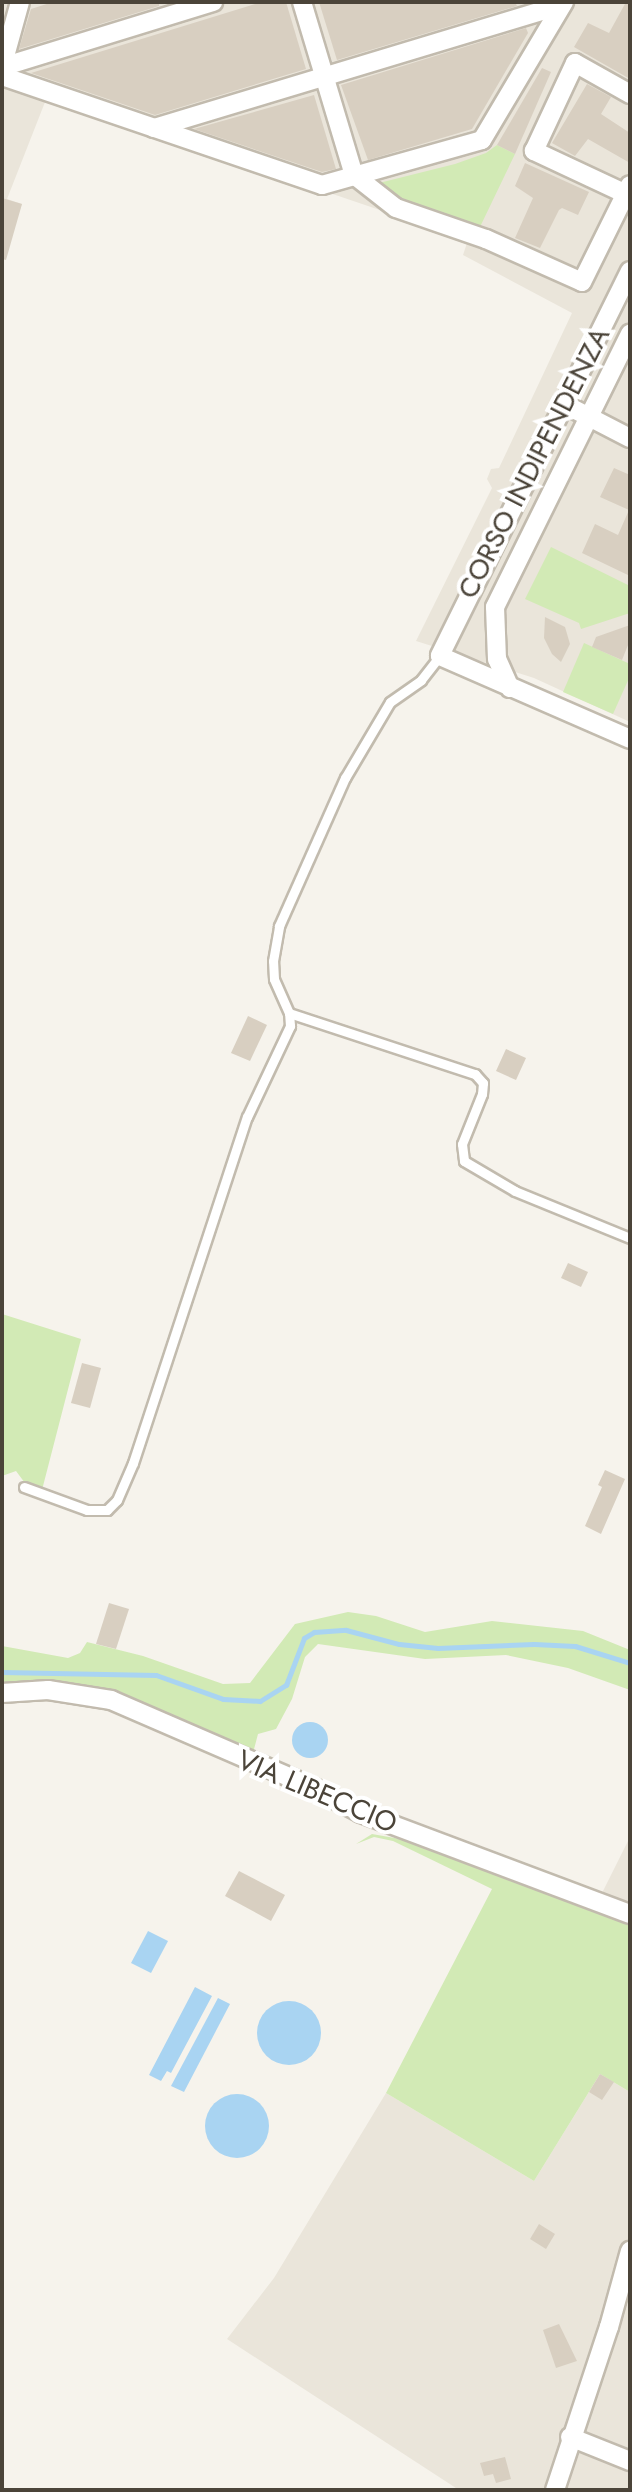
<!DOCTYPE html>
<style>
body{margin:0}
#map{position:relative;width:632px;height:2492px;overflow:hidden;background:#f6f3ec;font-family:Jost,sans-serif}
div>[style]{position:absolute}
.residential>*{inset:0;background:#eae5da}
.green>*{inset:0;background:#d2eab5}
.water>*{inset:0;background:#a9d4f2}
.round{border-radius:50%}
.stream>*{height:5px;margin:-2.5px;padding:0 2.5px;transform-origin:2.5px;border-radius:2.5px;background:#a9d4f2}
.building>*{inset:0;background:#d8cfc1}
.roads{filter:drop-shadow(2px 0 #c2bbae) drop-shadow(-2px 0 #c2bbae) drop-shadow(0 2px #c2bbae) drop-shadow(0 -2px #c2bbae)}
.lane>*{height:9px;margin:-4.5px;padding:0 4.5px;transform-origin:4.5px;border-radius:4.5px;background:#fff}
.street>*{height:18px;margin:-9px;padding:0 9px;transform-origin:9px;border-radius:9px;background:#fff}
span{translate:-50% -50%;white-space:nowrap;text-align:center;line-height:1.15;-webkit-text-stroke:8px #fff;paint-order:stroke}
.street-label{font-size:28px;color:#4b4439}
.frame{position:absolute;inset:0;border:4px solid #4b4439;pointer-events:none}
</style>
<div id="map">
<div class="residential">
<i style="clip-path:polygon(2px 2px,630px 2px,630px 722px,534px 678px,416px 641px,492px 488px,487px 479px,491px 469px,499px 468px,572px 313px,463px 255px,468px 240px,47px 97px,7px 199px,22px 204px,2px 261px)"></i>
<i style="clip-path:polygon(630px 1837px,630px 1906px,602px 1893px)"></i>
<i style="clip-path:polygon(600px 2074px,630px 2092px,630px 2490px,459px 2490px,227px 2339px,274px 2278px,386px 2093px,534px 2181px)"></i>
</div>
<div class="green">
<i style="clip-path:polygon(497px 145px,515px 154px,479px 229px,415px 209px,375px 184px,455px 164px,486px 153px)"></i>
<i style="clip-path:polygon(551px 547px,630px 586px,630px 613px,581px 629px,579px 623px,525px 599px)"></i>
<i style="clip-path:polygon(584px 643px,630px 664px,630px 676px,613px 714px,563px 692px)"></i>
<i style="clip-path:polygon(2px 1314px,81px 1339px,42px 1490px,25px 1483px,16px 1471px,2px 1476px)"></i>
<i style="clip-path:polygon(348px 1612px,376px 1616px,425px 1632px,492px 1621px,583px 1631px,630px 1650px,630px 1690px,568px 1668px,506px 1655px,425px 1659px,318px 1644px,305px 1657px,292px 1699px,276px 1729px,258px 1734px,253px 1753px,140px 1703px,2px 1687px,2px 1646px,68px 1658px,80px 1653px,87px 1642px,143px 1656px,223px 1684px,250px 1683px,295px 1624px)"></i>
<i style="clip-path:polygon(372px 1834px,406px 1840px,630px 1920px,630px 2092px,600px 2074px,534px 2181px,386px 2093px,492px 1889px,393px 1841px,374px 1837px,356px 1844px)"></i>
</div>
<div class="water">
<i class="round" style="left:292px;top:1722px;width:36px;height:36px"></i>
<i style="clip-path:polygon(148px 1931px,168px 1941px,151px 1973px,131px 1963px)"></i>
<i style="clip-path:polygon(195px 1987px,212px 1996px,171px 2073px,167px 2071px,161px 2081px,149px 2075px)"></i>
<i style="clip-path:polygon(218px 1998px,230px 2004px,184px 2092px,171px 2086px)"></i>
<i class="round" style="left:257px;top:2001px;width:64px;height:64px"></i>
<i class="round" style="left:205px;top:2094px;width:64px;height:64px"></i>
</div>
<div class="stream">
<i style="left:2px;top:1672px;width:154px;rotate:1.1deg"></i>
<i style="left:156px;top:1675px;width:71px;rotate:19.7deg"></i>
<i style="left:223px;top:1699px;width:37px;rotate:3deg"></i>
<i style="left:260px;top:1701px;width:31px;rotate:-32deg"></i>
<i style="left:286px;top:1685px;width:50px;rotate:-69deg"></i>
<i style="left:304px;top:1638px;width:12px;rotate:-31deg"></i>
<i style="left:314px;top:1632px;width:32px;rotate:-4deg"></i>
<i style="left:346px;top:1630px;width:55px;rotate:14.8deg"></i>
<i style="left:399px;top:1644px;width:39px;rotate:6deg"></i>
<i style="left:438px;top:1648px;width:96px;rotate:-2.4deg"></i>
<i style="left:534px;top:1644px;width:41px;rotate:2.8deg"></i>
<i style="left:575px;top:1646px;width:58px;rotate:17.2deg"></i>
</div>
<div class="building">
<i style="clip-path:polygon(53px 2px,159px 2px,159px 6px,19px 49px,31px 9px)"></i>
<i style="clip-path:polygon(262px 2px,286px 2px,306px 69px,155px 115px,31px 73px)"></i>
<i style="clip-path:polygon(319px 2px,515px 2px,517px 6px,337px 60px)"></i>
<i style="clip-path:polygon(626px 2px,630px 2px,630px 79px,574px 47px,588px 23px,609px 33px)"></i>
<i style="clip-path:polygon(526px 28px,528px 33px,472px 129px,368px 160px,341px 85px)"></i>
<i style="clip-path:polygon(542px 68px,551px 72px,515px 154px,497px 145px)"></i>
<i style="clip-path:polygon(587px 84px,611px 97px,601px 114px,630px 133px,630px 163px,588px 139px,575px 156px,552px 143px)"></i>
<i style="clip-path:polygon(314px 95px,336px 169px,322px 172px,194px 129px)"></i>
<i style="clip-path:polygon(525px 163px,589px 192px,578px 215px,562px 208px,559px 210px,540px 248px,515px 238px,533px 198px,515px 186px)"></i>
<i style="clip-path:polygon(2px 198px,22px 204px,6px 260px,2px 259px)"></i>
<i style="clip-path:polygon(614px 468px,630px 475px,630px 576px,582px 553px,595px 524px,618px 535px,629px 510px,600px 497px)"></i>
<i style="clip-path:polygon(545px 617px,565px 627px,570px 644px,561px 662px,552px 654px,544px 638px)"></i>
<i style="clip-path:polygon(630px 625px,630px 640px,622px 660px,592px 647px,596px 637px)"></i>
<i style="clip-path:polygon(248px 1016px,267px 1025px,250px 1061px,231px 1053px)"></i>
<i style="clip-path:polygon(506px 1049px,526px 1058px,516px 1080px,496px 1071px)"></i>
<i style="clip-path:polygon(568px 1263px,588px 1272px,581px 1287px,561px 1278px)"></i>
<i style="clip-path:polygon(82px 1363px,101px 1368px,90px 1408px,71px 1403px)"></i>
<i style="clip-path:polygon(605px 1470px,625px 1479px,601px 1534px,585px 1526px,602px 1487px,598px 1485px)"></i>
<i style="clip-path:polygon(109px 1603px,129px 1609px,116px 1649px,96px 1644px)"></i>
<i style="clip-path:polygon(239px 1871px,285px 1895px,271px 1921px,225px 1896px)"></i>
<i style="clip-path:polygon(600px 2074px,614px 2082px,602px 2100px,589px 2092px)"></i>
<i style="clip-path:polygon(539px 2224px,555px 2234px,546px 2249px,530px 2239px)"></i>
<i style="clip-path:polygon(559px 2324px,577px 2361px,556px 2368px,543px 2330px)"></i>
<i style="clip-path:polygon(505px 2457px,511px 2479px,496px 2483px,493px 2474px,484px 2476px,480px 2463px)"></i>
</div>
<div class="roads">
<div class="lane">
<i style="left:289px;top:1013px;width:196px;rotate:18.2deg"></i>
<i style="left:475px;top:1074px;width:12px;rotate:48deg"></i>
<i style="left:483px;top:1083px;width:11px;rotate:95deg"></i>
<i style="left:482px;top:1094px;width:54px;rotate:111.8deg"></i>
<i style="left:462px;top:1144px;width:17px;rotate:83deg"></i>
<i style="left:464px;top:1161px;width:59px;rotate:30.5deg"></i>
<i style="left:515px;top:1191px;width:124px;rotate:22.2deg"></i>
<i style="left:24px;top:1487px;width:67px;rotate:20.1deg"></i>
<i style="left:87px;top:1510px;width:20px"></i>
<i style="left:107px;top:1510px;width:14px;rotate:-45deg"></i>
<i style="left:117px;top:1500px;width:40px;rotate:-66.6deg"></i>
<i style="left:133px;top:1463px;width:364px;rotate:-71.8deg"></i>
<i style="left:247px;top:1117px;width:101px;rotate:-64.7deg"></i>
<i style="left:290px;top:1026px;width:13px;rotate:-94deg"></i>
<i style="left:289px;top:1013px;width:37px;rotate:-114deg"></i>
<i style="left:274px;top:979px;width:18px;rotate:-93deg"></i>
<i style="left:273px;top:961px;width:36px;rotate:-80deg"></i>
<i style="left:279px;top:926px;width:162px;rotate:-66deg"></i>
<i style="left:345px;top:778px;width:88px;rotate:-59.4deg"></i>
<i style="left:390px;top:702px;width:38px;rotate:-35deg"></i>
<i style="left:421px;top:680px;width:31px;rotate:-52deg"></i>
</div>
<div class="street">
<i style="left:302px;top:2px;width:181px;rotate:73.3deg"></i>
<i style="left:2px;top:67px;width:221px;rotate:-17.1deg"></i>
<i style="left:2px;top:67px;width:67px;rotate:-74.5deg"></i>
<i style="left:2px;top:76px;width:338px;rotate:18.8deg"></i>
<i style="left:322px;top:185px;width:166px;rotate:-15.7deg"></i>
<i style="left:482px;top:140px;width:161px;rotate:-59.3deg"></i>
<i style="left:154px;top:128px;width:426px;rotate:-16.8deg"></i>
<i style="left:354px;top:175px;width:53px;rotate:38.2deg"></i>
<i style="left:396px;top:208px;width:95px;rotate:19deg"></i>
<i style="left:486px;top:239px;width:105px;rotate:24.1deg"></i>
<i style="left:582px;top:282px;width:108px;rotate:-63.7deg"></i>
<i style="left:626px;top:194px;width:102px;rotate:-154.9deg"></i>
<i style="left:534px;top:151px;width:97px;rotate:-65deg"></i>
<i style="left:575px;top:63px;width:63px;rotate:29.4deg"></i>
<i style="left:630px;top:271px;width:429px;rotate:116.3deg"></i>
<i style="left:440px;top:656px;width:207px;rotate:23.6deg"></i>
<i style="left:564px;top:404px;width:74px;rotate:27.3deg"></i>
<i style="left:510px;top:688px;width:32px;rotate:-114deg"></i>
<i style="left:497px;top:659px;width:52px;rotate:-92.2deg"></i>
<i style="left:495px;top:607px;width:305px;rotate:-63.7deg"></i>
<i style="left:2px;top:1693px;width:46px;rotate:-3.7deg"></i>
<i style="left:48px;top:1690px;width:64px;rotate:9deg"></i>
<i style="left:111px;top:1700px;width:221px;rotate:23.4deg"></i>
<i style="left:314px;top:1788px;width:53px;rotate:28deg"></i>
<i style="left:361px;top:1813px;width:287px;rotate:20.6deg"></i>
<i style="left:570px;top:2437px;width:65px;rotate:21.8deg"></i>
<i style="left:555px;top:2490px;width:172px;rotate:-71.7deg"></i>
<i style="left:609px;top:2327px;width:79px;rotate:-74.6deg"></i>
</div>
</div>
<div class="street-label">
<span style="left:534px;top:463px;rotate:-63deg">CORSO INDIPENDENZA</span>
<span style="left:317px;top:1792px;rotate:23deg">VIA LIBECCIO</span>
</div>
<div class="frame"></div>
</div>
